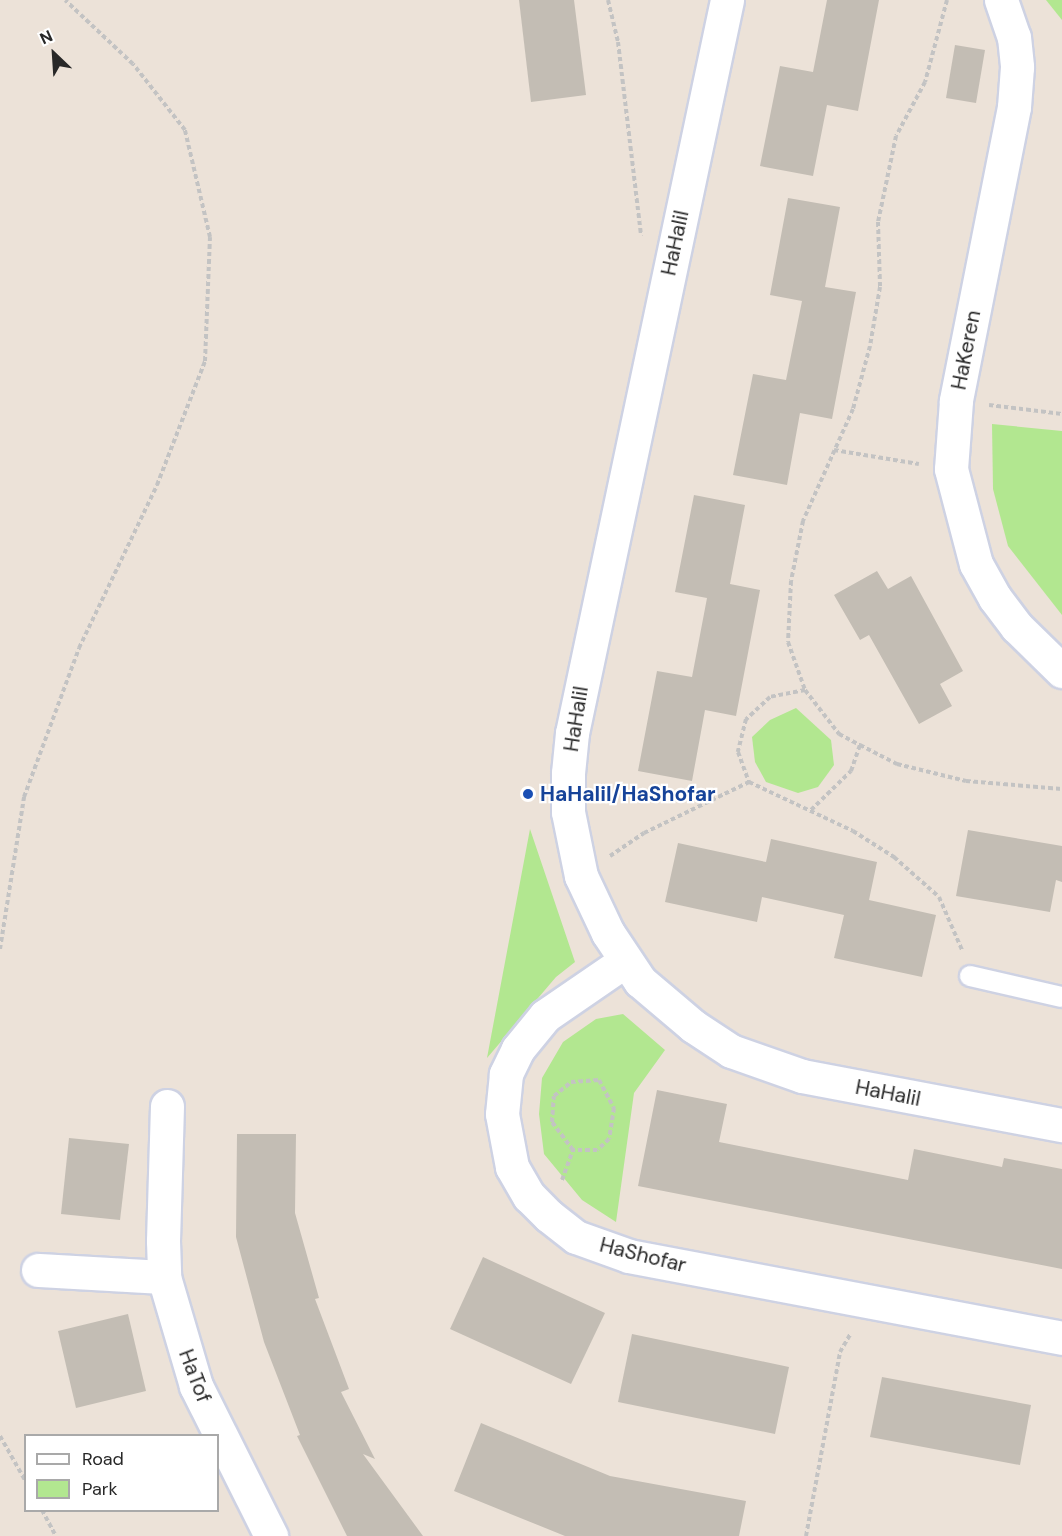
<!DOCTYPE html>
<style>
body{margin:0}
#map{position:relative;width:1062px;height:1536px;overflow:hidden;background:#ece2d8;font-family:"DM Sans",sans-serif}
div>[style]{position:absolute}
.green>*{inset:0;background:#b2e790}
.building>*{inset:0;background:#c3bdb4}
.path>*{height:4px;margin-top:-2px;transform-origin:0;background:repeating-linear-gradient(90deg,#c3c3c3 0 4.5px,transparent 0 7.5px)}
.roads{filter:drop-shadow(2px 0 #ced2e3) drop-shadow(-2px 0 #ced2e3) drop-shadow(0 2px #ced2e3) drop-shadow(0 -2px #ced2e3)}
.lane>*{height:20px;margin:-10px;padding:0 10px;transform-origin:10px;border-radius:10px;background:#fff}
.street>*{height:33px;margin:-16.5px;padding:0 16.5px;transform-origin:16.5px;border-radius:16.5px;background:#fff}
.secondary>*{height:33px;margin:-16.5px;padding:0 16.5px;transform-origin:16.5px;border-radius:16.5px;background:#fff}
.dots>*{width:16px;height:16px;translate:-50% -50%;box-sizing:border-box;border:3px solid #fff;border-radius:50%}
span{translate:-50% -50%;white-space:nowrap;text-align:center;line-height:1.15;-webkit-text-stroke:4.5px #fff;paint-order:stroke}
.street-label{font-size:21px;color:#282828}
.transit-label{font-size:21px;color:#164399;font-weight:700}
.left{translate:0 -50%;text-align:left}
.legend{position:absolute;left:24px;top:1434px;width:195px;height:78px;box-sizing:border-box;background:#fff;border:2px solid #a9a9a9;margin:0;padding:8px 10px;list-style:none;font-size:18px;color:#282828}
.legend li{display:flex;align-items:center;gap:12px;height:30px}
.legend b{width:30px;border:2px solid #a9a9a9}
.north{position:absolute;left:24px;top:24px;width:60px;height:60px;-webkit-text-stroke:4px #fff;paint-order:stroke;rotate:335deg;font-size:16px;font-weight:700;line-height:24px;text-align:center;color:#282828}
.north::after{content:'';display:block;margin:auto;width:21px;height:27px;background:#282828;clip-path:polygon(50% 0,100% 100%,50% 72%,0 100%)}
</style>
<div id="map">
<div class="green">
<i style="clip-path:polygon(1046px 0,1062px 0,1062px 20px)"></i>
<i style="clip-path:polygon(992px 424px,1062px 431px,1062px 615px,1008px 546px,993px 489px)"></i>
<i style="clip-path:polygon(796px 708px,831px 740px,834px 765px,818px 787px,798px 793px,766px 782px,755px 762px,752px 737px,770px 720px)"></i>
<i style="clip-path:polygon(530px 829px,575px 962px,556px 977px,487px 1058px)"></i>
<i style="clip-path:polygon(623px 1014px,665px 1050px,634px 1093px,616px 1222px,582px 1200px,544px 1154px,539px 1114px,542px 1078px,563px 1042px,596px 1019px)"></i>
</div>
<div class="building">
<i style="clip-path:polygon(519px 0,574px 0,586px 95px,531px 102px)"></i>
<i style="clip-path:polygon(827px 0,879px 0,858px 111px,827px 105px,813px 176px,760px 166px,780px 66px,813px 72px)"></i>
<i style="clip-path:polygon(955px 45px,985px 50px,976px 103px,946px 98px)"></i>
<i style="clip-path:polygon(788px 198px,840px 207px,825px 287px,856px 292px,832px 419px,800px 413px,787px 485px,733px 475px,753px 374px,786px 380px,802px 301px,770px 295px)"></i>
<i style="clip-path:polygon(694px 495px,745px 505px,730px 584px,760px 590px,736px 716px,705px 710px,692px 781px,638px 771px,657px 671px,692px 677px,707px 598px,675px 592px)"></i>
<i style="clip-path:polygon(877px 571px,888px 589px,911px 576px,963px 671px,940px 684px,952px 706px,919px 724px,869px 635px,860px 640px,834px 595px)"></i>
<i style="clip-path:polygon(968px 830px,1062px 846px,1062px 882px,1056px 880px,1050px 912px,956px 896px)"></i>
<i style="clip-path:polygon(771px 839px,877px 862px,869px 900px,936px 915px,922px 977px,834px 958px,844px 915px,762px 897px,757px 922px,665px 902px,678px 843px,766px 862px)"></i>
<i style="clip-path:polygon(657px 1090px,727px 1104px,719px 1142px,908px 1180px,914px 1149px,1002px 1167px,1004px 1158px,1062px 1169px,1062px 1269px,638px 1186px)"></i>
<i style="clip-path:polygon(237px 1134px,296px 1134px,295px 1213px,319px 1298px,315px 1299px,349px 1389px,341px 1392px,375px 1459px,363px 1454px,423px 1536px,347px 1536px,297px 1436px,300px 1435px,264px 1342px,236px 1237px)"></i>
<i style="clip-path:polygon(69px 1138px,129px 1144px,120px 1220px,61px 1214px)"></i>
<i style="clip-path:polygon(483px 1257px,605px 1313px,571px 1384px,450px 1329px)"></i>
<i style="clip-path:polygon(128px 1314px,146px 1391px,76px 1408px,58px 1331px)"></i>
<i style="clip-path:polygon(632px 1334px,789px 1367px,775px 1434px,618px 1402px)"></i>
<i style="clip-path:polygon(882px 1377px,1031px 1405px,1020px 1465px,870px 1437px)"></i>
<i style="clip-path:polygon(481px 1423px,610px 1476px,746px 1501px,739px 1536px,565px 1536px,454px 1491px)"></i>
</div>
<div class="path">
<i style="left:608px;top:0;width:43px;rotate:76.6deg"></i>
<i style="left:618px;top:42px;width:195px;rotate:83.2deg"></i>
<i style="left:947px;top:0;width:85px;rotate:105deg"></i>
<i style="left:925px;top:82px;width:61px;rotate:118.2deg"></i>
<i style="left:896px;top:136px;width:88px;rotate:101.8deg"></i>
<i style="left:878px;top:222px;width:65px;rotate:88.2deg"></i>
<i style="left:880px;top:287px;width:60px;rotate:99.6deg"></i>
<i style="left:870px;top:346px;width:65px;rotate:105.1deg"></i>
<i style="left:853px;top:409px;width:123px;rotate:114.1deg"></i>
<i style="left:803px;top:521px;width:61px;rotate:101.3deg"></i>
<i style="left:791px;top:581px;width:61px;rotate:92.8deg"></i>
<i style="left:788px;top:642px;width:51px;rotate:70.5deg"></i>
<i style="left:805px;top:690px;width:56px;rotate:52.3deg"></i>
<i style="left:839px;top:734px;width:24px;rotate:28deg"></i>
<i style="left:860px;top:745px;width:42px;rotate:27.2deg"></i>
<i style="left:897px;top:764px;width:71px;rotate:13.8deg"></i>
<i style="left:966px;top:781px;width:96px;rotate:4.8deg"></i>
<i style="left:989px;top:405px;width:74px;rotate:7deg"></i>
<i style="left:834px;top:450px;width:86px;rotate:9.4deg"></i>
<i style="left:805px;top:690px;width:36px;rotate:169deg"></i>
<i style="left:770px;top:697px;width:33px;rotate:137deg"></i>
<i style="left:746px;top:719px;width:34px;rotate:104deg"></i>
<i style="left:738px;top:752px;width:32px;rotate:70deg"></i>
<i style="left:749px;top:782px;width:115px;rotate:25.2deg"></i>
<i style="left:853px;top:831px;width:49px;rotate:32.4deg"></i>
<i style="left:894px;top:857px;width:60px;rotate:41.6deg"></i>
<i style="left:939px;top:897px;width:58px;rotate:66.5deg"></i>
<i style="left:811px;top:810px;width:56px;rotate:-44.3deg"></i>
<i style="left:851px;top:771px;width:28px;rotate:-71deg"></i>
<i style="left:610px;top:856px;width:41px;rotate:-34.1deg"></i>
<i style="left:644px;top:833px;width:117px;rotate:-25.9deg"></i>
<i style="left:0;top:949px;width:154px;rotate:-81deg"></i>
<i style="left:24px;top:797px;width:159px;rotate:-69.7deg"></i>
<i style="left:79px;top:648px;width:181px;rotate:-64.4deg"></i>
<i style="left:157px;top:485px;width:133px;rotate:-68.8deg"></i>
<i style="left:205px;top:361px;width:124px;rotate:-87.7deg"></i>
<i style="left:210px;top:237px;width:110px;rotate:-103.2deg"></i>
<i style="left:185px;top:130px;width:84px;rotate:-128.2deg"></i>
<i style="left:133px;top:64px;width:93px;rotate:-136.7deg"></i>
<i style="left:599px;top:1080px;width:32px;rotate:62deg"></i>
<i style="left:614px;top:1108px;width:31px;rotate:99deg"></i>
<i style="left:609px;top:1139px;width:16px;rotate:137deg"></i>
<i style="left:597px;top:1150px;width:24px;rotate:180deg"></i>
<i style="left:573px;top:1150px;width:35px;rotate:-127deg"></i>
<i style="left:552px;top:1122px;width:26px;rotate:-86deg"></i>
<i style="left:554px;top:1096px;width:22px;rotate:-39deg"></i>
<i style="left:571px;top:1082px;width:28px;rotate:-4deg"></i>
<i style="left:562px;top:1180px;width:32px;rotate:-70deg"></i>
<i style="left:0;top:1436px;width:53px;rotate:60.5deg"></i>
<i style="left:42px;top:1510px;width:30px;rotate:62deg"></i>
<i style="left:806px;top:1536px;width:187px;rotate:-79.5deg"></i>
<i style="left:840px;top:1352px;width:22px;rotate:-60deg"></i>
</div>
<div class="roads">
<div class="lane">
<i style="left:970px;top:976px;width:94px;rotate:12.9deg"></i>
</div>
<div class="street">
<i style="left:1001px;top:0;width:39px;rotate:71deg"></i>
<i style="left:1014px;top:37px;width:30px;rotate:84deg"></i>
<i style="left:1017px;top:67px;width:40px;rotate:94.3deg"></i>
<i style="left:1014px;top:107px;width:300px;rotate:101.2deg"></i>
<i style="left:956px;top:401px;width:68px;rotate:94.2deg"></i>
<i style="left:951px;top:469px;width:98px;rotate:75.3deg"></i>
<i style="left:976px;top:564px;width:39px;rotate:61deg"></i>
<i style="left:995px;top:598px;width:36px;rotate:53deg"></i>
<i style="left:1017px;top:627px;width:63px;rotate:44.4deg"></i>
<i style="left:625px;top:961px;width:97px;rotate:145.5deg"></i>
<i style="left:545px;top:1016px;width:43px;rotate:129.3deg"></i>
<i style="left:518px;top:1049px;width:28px;rotate:116deg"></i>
<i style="left:506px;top:1074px;width:40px;rotate:95.7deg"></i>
<i style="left:502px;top:1114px;width:54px;rotate:79.3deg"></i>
<i style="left:512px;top:1167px;width:34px;rotate:60deg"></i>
<i style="left:529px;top:1196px;width:28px;rotate:45deg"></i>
<i style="left:549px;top:1216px;width:34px;rotate:38deg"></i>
<i style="left:576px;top:1237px;width:56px;rotate:19.7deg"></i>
<i style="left:629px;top:1256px;width:441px;rotate:10.7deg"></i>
<i style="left:167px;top:1106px;width:135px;rotate:91.7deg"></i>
<i style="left:163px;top:1241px;width:36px;rotate:88deg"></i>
<i style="left:164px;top:1277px;width:114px;rotate:73.6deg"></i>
<i style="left:196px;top:1386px;width:168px;rotate:63.4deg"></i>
<i style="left:38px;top:1270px;width:126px;rotate:3.2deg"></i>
</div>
<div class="secondary">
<i style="left:727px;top:0;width:749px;rotate:101.94deg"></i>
<i style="left:572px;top:733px;width:40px;rotate:95.7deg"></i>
<i style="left:568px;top:773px;width:39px;rotate:90deg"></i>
<i style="left:568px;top:812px;width:65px;rotate:78.5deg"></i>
<i style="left:581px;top:876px;width:63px;rotate:64.7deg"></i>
<i style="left:608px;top:933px;width:58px;rotate:56.3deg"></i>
<i style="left:640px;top:981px;width:70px;rotate:40.3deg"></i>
<i style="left:693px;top:1026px;width:45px;rotate:33.3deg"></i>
<i style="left:731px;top:1051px;width:75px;rotate:19.4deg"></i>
<i style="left:802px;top:1076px;width:265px;rotate:10.7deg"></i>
</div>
</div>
<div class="dots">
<i style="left:528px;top:794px;background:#1a4fb4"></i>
</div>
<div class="street-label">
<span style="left:675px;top:243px;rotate:-78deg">HaHalil</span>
<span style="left:966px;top:350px;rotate:-79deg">HaKeren</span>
<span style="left:576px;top:719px;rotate:-81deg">HaHalil</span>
<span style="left:888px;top:1093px;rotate:11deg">HaHalil</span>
<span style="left:643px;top:1255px;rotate:14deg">HaShofar</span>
<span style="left:195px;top:1376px;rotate:69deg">HaTof</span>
</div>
<div class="transit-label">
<span class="left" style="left:540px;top:794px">HaHalil/HaShofar</span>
</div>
<ul class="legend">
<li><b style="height:8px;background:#fff"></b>Road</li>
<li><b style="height:16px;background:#b2e790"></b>Park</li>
</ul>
<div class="north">N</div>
</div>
